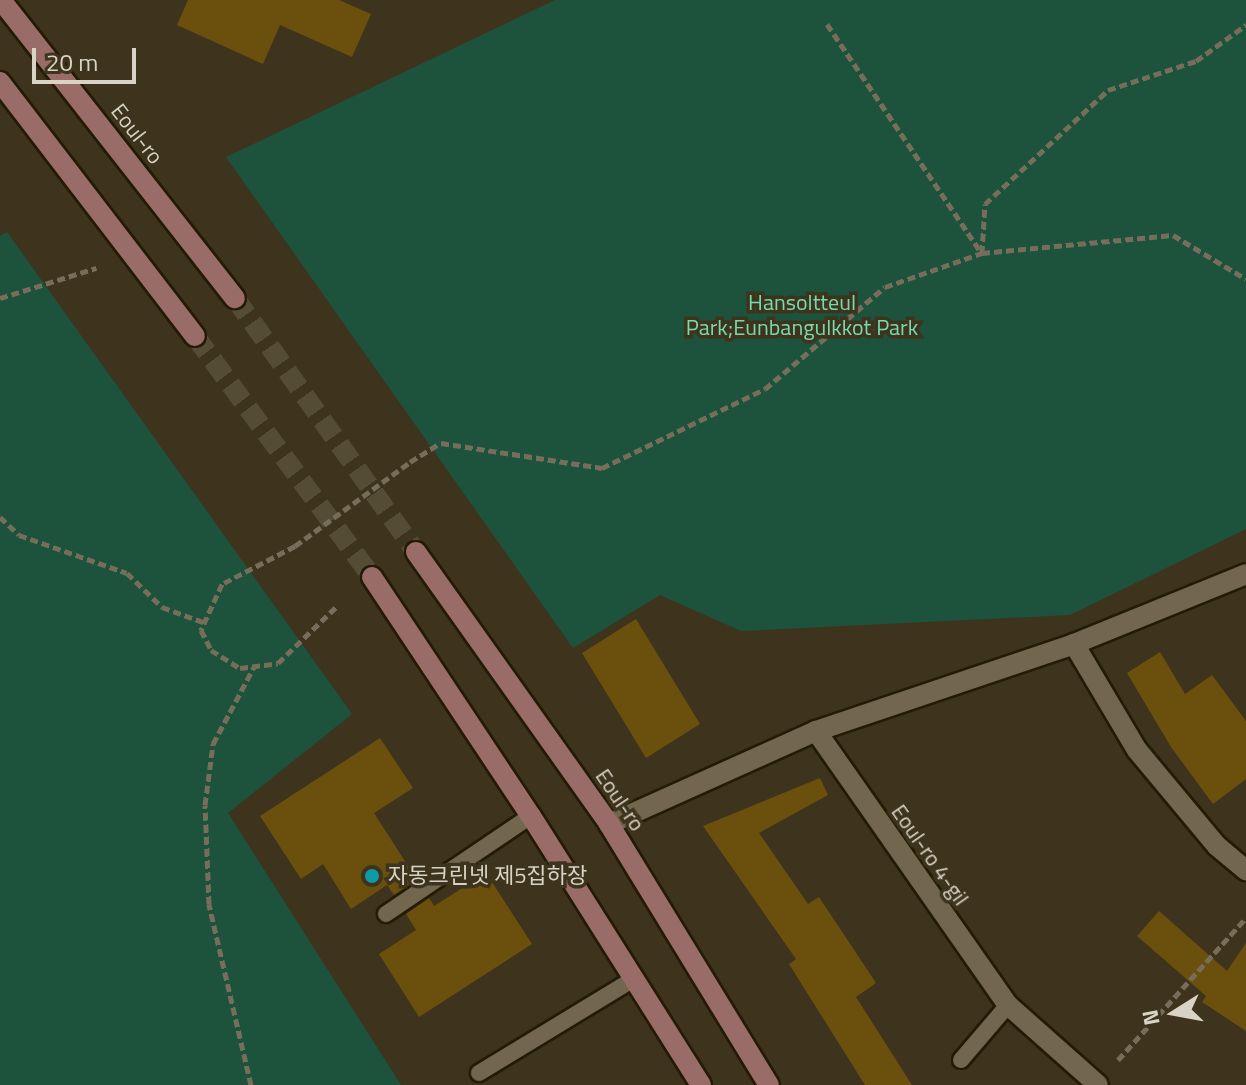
<!DOCTYPE html>
<meta charset="utf-8">
<style>
body{margin:0}
#map{position:relative;width:1246px;height:1085px;overflow:hidden;background:#3e341d;font-family:"Titillium Web","Noto Sans KR",sans-serif}
div>[style]{position:absolute}
.green>*{inset:0;background:#1d523c}
.building>*{inset:0;background:#6a500c}
.secondary-tunnel>*{height:20px;margin-top:-10px;transform-origin:0;background:repeating-linear-gradient(90deg,#554c36 0 20px,transparent 0 30px)}
.path>*{height:5px;margin-top:-2.5px;transform-origin:0;background:repeating-linear-gradient(90deg,#766d5a 0 8px,transparent 0 12px)}
.roads{filter:drop-shadow(2px 0 #241b05) drop-shadow(-2px 0 #241b05) drop-shadow(0 2px #241b05) drop-shadow(0 -2px #241b05)}
.lane>*{height:16px;margin:-8px;padding:0 8px;transform-origin:8px;border-radius:8px;background:#72664f}
.street>*{height:20px;margin:-10px;padding:0 10px;transform-origin:10px;border-radius:10px;background:#72664f}
.secondary>*{height:20px;margin:-10px;padding:0 10px;transform-origin:10px;border-radius:10px;background:#996c67}
.path-bridge>*{height:5px;margin-top:-2.5px;transform-origin:0;background:repeating-linear-gradient(90deg,#766d5a 0 8px,transparent 0 12px)}
.dots>*{width:22px;height:22px;translate:-50% -50%;box-sizing:border-box;border:4px solid #3e341d;border-radius:50%}
span{translate:-50% -50%;white-space:nowrap;text-align:center;line-height:1.15;-webkit-text-stroke:7px #3e341d;paint-order:stroke}
.street-label{font-size:22px;color:#d9d3c6}
.park-label{font-size:22px;color:#75dbae}
.poi-label{font-size:22px;color:#d9d3c6}
.left{translate:0 -50%;text-align:left}
.north{position:absolute;left:1134px;top:973px;width:80px;height:80px;-webkit-text-stroke:6px #3e341d;paint-order:stroke;rotate:259deg;font-size:22px;font-weight:700;line-height:32px;text-align:center;color:#d9d3c6}
.north::after{content:'';display:block;margin:auto;width:28px;height:36px;background:#d9d3c6;clip-path:polygon(50% 0,100% 100%,50% 72%,0 100%)}
.scale{position:absolute;left:32px;top:48px;width:104px;height:36px;box-sizing:border-box;border:4px solid #d9d3c6;border-top:0;padding-left:10px;font-size:24px;line-height:28px;white-space:nowrap;color:#d9d3c6;-webkit-text-stroke:6px #3e341d;paint-order:stroke}
</style>
<div id="map">
<div class="green">
<i style="clip-path:polygon(555px 0,1246px 0,1246px 529px,1070px 615px,741px 631px,660px 595px,573px 648px,226px 157px)"></i>
<i style="clip-path:polygon(7px 232px,352px 714px,228px 813px,401px 1085px,0 1085px,0 236px)"></i>
</div>
<div class="building">
<i style="clip-path:polygon(188px 0,339px 0,371px 14px,352px 57px,280px 25px,263px 64px,177px 25px)"></i>
<i style="clip-path:polygon(636px 619px,700px 724px,646px 758px,582px 653px)"></i>
<i style="clip-path:polygon(1160px 652px,1185px 694px,1212px 675px,1246px 721px,1246px 779px,1213px 804px,1171px 747px,1127px 673px)"></i>
<i style="clip-path:polygon(380px 738px,413px 788px,374px 813px,417px 880px,394px 895px,387px 885px,351px 909px,323px 864px,301px 879px,260px 816px)"></i>
<i style="clip-path:polygon(820px 778px,828px 795px,759px 833px,808px 904px,819px 897px,876px 983px,856px 997px,912px 1085px,865px 1085px,789px 964px,796px 959px,703px 826px)"></i>
<i style="clip-path:polygon(486px 873px,532px 944px,419px 1017px,379px 954px,416px 930px,406px 914px,429px 898px,434px 906px)"></i>
<i style="clip-path:polygon(1159px 911px,1227px 971px,1246px 943px,1246px 1031px,1202px 1002px,1206px 996px,1137px 936px)"></i>
</div>
<div class="secondary-tunnel">
<i style="left:235px;top:298px;width:312px;rotate:54.5deg"></i>
<i style="left:195px;top:336px;width:299px;rotate:53.7deg"></i>
</div>
<div class="path">
<i style="left:827px;top:24px;width:275px;rotate:56deg"></i>
<i style="left:982px;top:253px;width:49px;rotate:-86.5deg"></i>
<i style="left:985px;top:204px;width:168px;rotate:-42.8deg"></i>
<i style="left:1108px;top:90px;width:93px;rotate:-18.2deg"></i>
<i style="left:1196px;top:61px;width:62px;rotate:-35.8deg"></i>
<i style="left:0;top:298px;width:101px;rotate:-17.4deg"></i>
<i style="left:410px;top:462px;width:36px;rotate:-32deg"></i>
<i style="left:441px;top:443px;width:163px;rotate:8.8deg"></i>
<i style="left:602px;top:468px;width:181px;rotate:-25.9deg"></i>
<i style="left:765px;top:389px;width:157px;rotate:-40.4deg"></i>
<i style="left:885px;top:287px;width:103px;rotate:-19.3deg"></i>
<i style="left:982px;top:253px;width:192px;rotate:-5.4deg"></i>
<i style="left:1173px;top:235px;width:85px;rotate:31.1deg"></i>
<i style="left:0;top:517px;width:26px;rotate:43deg"></i>
<i style="left:19px;top:535px;width:114px;rotate:19.4deg"></i>
<i style="left:127px;top:573px;width:49px;rotate:44.2deg"></i>
<i style="left:162px;top:607px;width:44px;rotate:20.1deg"></i>
<i style="left:295px;top:546px;width:82px;rotate:152.5deg"></i>
<i style="left:222px;top:584px;width:51px;rotate:114.5deg"></i>
<i style="left:201px;top:630px;width:22px;rotate:63deg"></i>
<i style="left:211px;top:650px;width:34px;rotate:32deg"></i>
<i style="left:240px;top:668px;width:38px;rotate:-7deg"></i>
<i style="left:278px;top:663px;width:83px;rotate:-44deg"></i>
<i style="left:1118px;top:1060px;width:191px;rotate:-48deg"></i>
<i style="left:251px;top:1085px;width:186px;rotate:-103.1deg"></i>
<i style="left:209px;top:904px;width:99px;rotate:-92.3deg"></i>
<i style="left:205px;top:805px;width:62px;rotate:-82.5deg"></i>
<i style="left:213px;top:744px;width:87px;rotate:-62deg"></i>
</div>
<div class="roads">
<div class="lane">
<i style="left:386px;top:914px;width:175px;rotate:-34.1deg"></i>
<i style="left:961px;top:1060px;width:72px;rotate:-49.5deg"></i>
<i style="left:479px;top:1073px;width:179px;rotate:-31.3deg"></i>
</div>
<div class="street">
<i style="left:1074px;top:644px;width:123px;rotate:59.3deg"></i>
<i style="left:1137px;top:750px;width:125px;rotate:50.2deg"></i>
<i style="left:1217px;top:846px;width:38px;rotate:40deg"></i>
<i style="left:816px;top:731px;width:335px;rotate:55deg"></i>
<i style="left:1008px;top:1005px;width:120px;rotate:41.6deg"></i>
<i style="left:609px;top:824px;width:227px;rotate:-24.2deg"></i>
<i style="left:816px;top:731px;width:272px;rotate:-18.6deg"></i>
<i style="left:1074px;top:644px;width:186px;rotate:-22.1deg"></i>
</div>
<div class="secondary">
<i style="left:1px;top:0;width:379px;rotate:51.9deg"></i>
<i style="left:0;top:82px;width:320px;rotate:52.5deg"></i>
<i style="left:416px;top:552px;width:334px;rotate:54.6deg"></i>
<i style="left:609px;top:824px;width:306px;rotate:58.5deg"></i>
<i style="left:372px;top:577px;width:287px;rotate:56.4deg"></i>
<i style="left:531px;top:816px;width:318px;rotate:57.7deg"></i>
</div>
</div>
<div class="path-bridge">
<i style="left:295px;top:546px;width:142px;rotate:-36.1deg"></i>
</div>
<div class="dots">
<i style="left:372px;top:876px;background:#0f9aa8"></i>
</div>
<div class="street-label">
<span style="left:137px;top:134px;rotate:52deg">Eoul-ro</span>
<span style="left:620px;top:800px;rotate:56deg">Eoul-ro</span>
<span style="left:930px;top:855px;rotate:55deg">Eoul-ro 4-gil</span>
</div>
<div class="park-label">
<span style="left:802px;top:315px">Hansoltteul<br>Park;Eunbangulkkot Park</span>
</div>
<div class="poi-label">
<span class="left" style="left:388px;top:876px">자동크린넷 제5집하장</span>
</div>
<div class="north">N</div>
<div class="scale">20 m</div>
</div>
